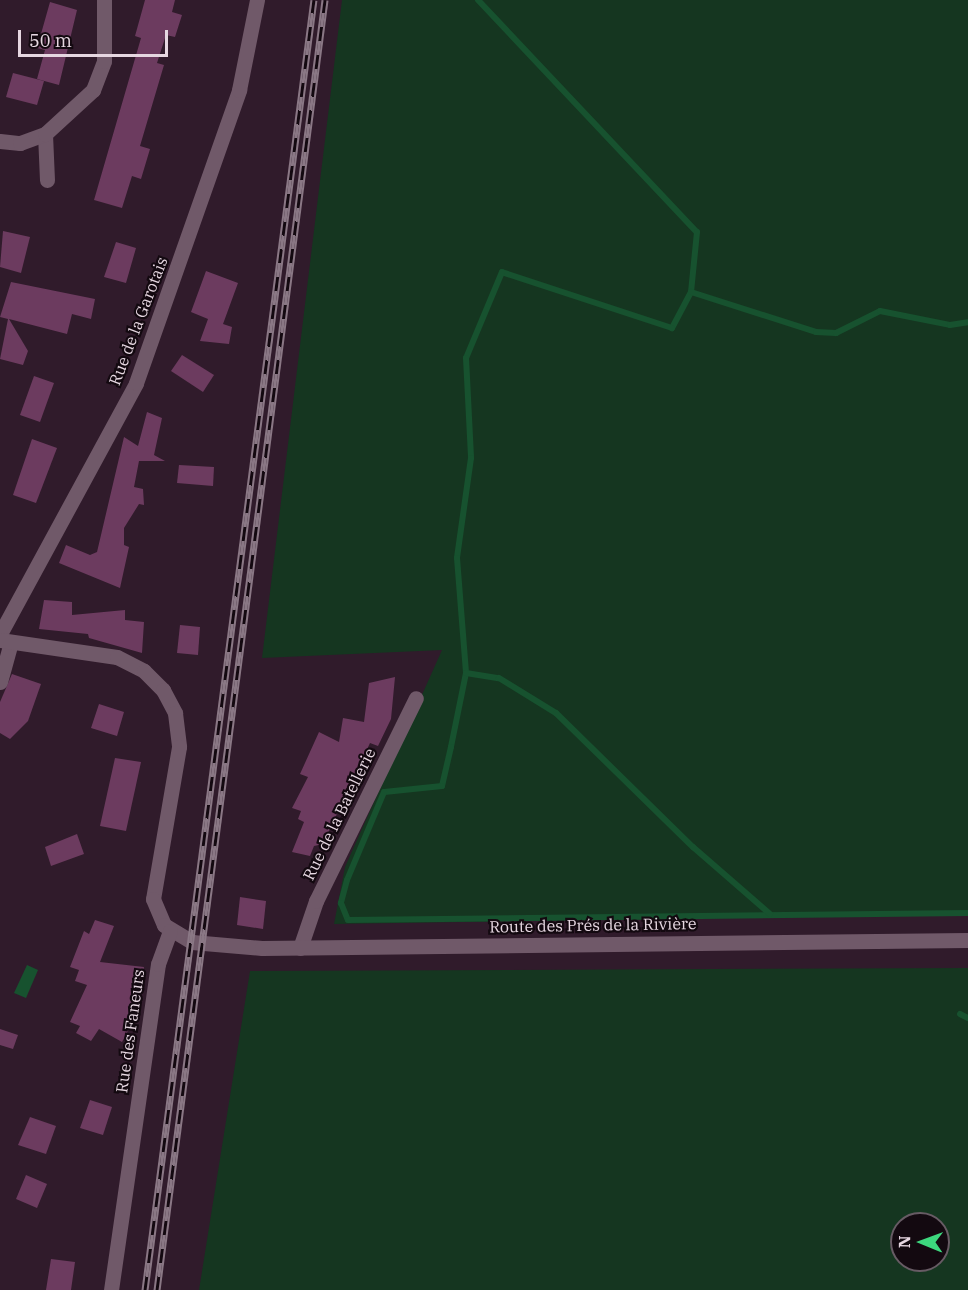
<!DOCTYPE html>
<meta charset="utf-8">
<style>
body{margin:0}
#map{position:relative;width:968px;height:1290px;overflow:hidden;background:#301b2b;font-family:"IBM Plex Serif",serif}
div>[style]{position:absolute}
.green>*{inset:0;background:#153620}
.water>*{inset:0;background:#17522f}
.stream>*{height:6px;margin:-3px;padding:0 3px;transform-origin:3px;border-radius:3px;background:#17522f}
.building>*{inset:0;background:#6c3b5f}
.minor>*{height:15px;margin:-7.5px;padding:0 7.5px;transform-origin:7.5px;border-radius:7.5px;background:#705969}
.tertiary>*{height:15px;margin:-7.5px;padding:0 7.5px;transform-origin:7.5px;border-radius:7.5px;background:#705969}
.rail>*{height:7px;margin-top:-3.5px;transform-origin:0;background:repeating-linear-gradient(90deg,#130910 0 14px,#8a7885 0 28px);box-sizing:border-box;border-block:2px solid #8a7885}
span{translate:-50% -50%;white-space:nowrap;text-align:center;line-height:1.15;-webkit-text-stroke:4.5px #130910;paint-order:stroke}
.street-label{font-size:16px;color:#e6d7e1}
.north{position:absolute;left:890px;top:1212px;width:60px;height:60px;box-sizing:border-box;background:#130910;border:2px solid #675b64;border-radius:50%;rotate:271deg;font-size:16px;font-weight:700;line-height:24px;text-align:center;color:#e6d7e1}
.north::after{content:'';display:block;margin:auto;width:21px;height:27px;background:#3dd77e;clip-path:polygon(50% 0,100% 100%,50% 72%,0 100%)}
.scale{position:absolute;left:18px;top:30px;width:150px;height:27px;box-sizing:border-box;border:3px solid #e6d7e1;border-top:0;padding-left:8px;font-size:18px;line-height:21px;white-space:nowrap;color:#e6d7e1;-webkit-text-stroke:4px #130910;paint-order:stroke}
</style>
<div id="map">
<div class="green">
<i style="clip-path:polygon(342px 0,968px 0,968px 914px,334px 924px,345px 867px,442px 650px,262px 658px)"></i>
<i style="clip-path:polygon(evenodd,968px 968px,968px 1290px,199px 1290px,250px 971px,968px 968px,902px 1224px,938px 1224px,938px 1260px,902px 1260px,902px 1224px)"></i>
</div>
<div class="water">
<i style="clip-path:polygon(27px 965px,38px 970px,26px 998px,14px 993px)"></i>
</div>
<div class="stream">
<i style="left:478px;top:0;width:319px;rotate:46.7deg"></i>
<i style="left:697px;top:232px;width:60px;rotate:95.7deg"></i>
<i style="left:691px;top:292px;width:41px;rotate:117.8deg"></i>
<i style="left:672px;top:328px;width:179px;rotate:-161.8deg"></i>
<i style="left:502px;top:272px;width:93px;rotate:112.7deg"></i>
<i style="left:466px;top:358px;width:100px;rotate:87.1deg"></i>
<i style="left:471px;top:458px;width:101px;rotate:98deg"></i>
<i style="left:457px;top:558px;width:115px;rotate:85.5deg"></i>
<i style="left:466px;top:673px;width:76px;rotate:101.5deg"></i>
<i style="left:451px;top:747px;width:40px;rotate:103deg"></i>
<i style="left:442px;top:786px;width:58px;rotate:174.1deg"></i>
<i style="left:384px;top:792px;width:95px;rotate:112.8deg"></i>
<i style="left:347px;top:880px;width:24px;rotate:105deg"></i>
<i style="left:341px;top:903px;width:18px;rotate:68deg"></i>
<i style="left:348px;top:920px;width:620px;rotate:-0.65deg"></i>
<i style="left:691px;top:292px;width:131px;rotate:17.7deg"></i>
<i style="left:816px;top:332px;width:20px;rotate:3deg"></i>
<i style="left:836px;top:333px;width:49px;rotate:-26.6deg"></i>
<i style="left:880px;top:311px;width:71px;rotate:11.3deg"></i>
<i style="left:950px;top:325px;width:18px;rotate:-9deg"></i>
<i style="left:466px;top:673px;width:33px;rotate:9deg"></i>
<i style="left:499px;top:678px;width:67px;rotate:31.6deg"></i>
<i style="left:556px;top:713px;width:192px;rotate:44.4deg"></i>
<i style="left:693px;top:847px;width:102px;rotate:41deg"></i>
<i style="left:960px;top:1014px;width:9px;rotate:27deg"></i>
</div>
<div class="building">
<i style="clip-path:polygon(145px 0,175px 0,172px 12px,182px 15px,175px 37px,166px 35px,157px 63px,164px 65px,140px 146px,150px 149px,141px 179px,132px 176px,122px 208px,94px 200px,141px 38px,135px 36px)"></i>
<i style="clip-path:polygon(50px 2px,77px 10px,59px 85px,37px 79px,45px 50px,37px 48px)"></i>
<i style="clip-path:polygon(13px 73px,44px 81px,37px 105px,6px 97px)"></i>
<i style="clip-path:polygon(3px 231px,30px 237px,21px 273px,0 267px)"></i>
<i style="clip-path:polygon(116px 242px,136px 248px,126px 283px,104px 277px)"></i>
<i style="clip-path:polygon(206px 271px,238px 283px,223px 324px,232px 327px,229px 344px,200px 341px,208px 319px,191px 312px)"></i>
<i style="clip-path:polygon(11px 282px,95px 299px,91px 319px,72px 314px,67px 334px,9px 319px,28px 351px,23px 365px,0 359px,8px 319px,0 317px)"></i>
<i style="clip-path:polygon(182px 355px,214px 375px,203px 392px,171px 371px)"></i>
<i style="clip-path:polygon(34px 376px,54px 383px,40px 422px,20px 415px)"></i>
<i style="clip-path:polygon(147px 412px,162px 418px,154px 455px,165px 461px,139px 461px,134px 487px,143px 489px,144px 505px,139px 504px,124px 528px,124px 545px,129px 547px,120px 588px,59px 563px,66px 545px,90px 555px,97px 552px,124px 437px,138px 446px)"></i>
<i style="clip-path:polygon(32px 439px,57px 448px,36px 503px,13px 495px)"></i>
<i style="clip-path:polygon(179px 465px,214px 467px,213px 486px,177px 483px)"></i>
<i style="clip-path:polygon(44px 600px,72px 602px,72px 615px,125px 610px,125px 620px,144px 622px,142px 653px,89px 638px,88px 634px,39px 629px)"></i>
<i style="clip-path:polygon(180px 625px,200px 627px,198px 655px,177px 653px)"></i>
<i style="clip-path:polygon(12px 674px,41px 684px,28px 721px,10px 739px,0 733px,0 702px)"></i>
<i style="clip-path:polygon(395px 677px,391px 719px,378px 746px,370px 743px,323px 844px,314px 846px,310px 856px,292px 852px,304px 822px,298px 819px,301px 811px,292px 808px,308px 777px,300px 774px,319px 732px,339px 742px,343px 718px,364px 722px,369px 683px)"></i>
<i style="clip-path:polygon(99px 704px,124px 712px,117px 736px,91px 728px)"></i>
<i style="clip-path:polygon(115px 758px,141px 762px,126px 831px,100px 826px)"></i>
<i style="clip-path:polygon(77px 834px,84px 854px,51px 866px,45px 847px)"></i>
<i style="clip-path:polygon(240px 897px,266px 901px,263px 929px,237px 925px)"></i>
<i style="clip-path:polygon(95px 920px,114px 926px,100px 962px,144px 967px,133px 1022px,122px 1042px,99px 1029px,91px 1041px,76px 1033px,80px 1026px,70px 1022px,87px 985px,75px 981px,79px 970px,70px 967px,84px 931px,89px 934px)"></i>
<i style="clip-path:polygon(0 1029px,18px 1035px,13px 1049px,0 1045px)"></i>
<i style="clip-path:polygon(90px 1100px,112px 1107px,103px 1135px,80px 1128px)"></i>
<i style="clip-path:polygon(30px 1117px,56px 1126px,46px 1154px,18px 1145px)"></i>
<i style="clip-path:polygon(26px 1175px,47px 1184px,37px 1208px,16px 1199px)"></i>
<i style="clip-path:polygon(51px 1259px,75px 1262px,71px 1290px,46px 1290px)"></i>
</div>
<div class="minor">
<i style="left:45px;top:134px;width:46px;rotate:87.5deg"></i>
<i style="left:0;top:141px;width:20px;rotate:6deg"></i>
<i style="left:20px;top:143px;width:27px;rotate:-20deg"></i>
<i style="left:45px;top:134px;width:65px;rotate:-42.5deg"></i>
<i style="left:93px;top:90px;width:31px;rotate:-69deg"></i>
<i style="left:104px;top:61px;width:61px;rotate:-90deg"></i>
<i style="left:0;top:634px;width:285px;rotate:-61.5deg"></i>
<i style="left:136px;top:383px;width:311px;rotate:-70.6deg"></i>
<i style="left:239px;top:90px;width:92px;rotate:-78.7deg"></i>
<i style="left:0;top:682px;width:41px;rotate:-74.6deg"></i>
<i style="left:300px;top:948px;width:50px;rotate:-71.2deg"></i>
<i style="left:316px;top:901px;width:226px;rotate:-63.8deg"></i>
</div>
<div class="tertiary">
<i style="left:0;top:640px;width:118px;rotate:8.3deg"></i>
<i style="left:117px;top:657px;width:30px;rotate:27deg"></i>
<i style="left:144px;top:671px;width:27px;rotate:45deg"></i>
<i style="left:163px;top:690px;width:26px;rotate:62deg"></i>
<i style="left:175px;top:713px;width:34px;rotate:83deg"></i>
<i style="left:179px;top:747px;width:154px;rotate:99.7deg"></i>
<i style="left:153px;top:899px;width:28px;rotate:67deg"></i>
<i style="left:164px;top:925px;width:33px;rotate:31deg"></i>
<i style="left:192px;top:942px;width:70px;rotate:4.9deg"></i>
<i style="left:262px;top:948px;width:706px;rotate:-0.65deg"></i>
<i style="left:111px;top:1290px;width:329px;rotate:-81.8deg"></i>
<i style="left:158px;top:964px;width:35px;rotate:-70deg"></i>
</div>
<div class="rail">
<i style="left:145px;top:1290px;width:1301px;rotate:-82.54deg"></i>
<i style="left:157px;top:1290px;width:1301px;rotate:-82.58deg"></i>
</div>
<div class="street-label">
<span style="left:138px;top:321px;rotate:-69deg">Rue de la Garotais</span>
<span style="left:339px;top:814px;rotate:-64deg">Rue de la Batellerie</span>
<span style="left:593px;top:925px;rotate:-1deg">Route des Prés de la Rivière</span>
<span style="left:130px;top:1031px;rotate:-82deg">Rue des Faneurs</span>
</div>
<div class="north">N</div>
<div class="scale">50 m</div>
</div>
